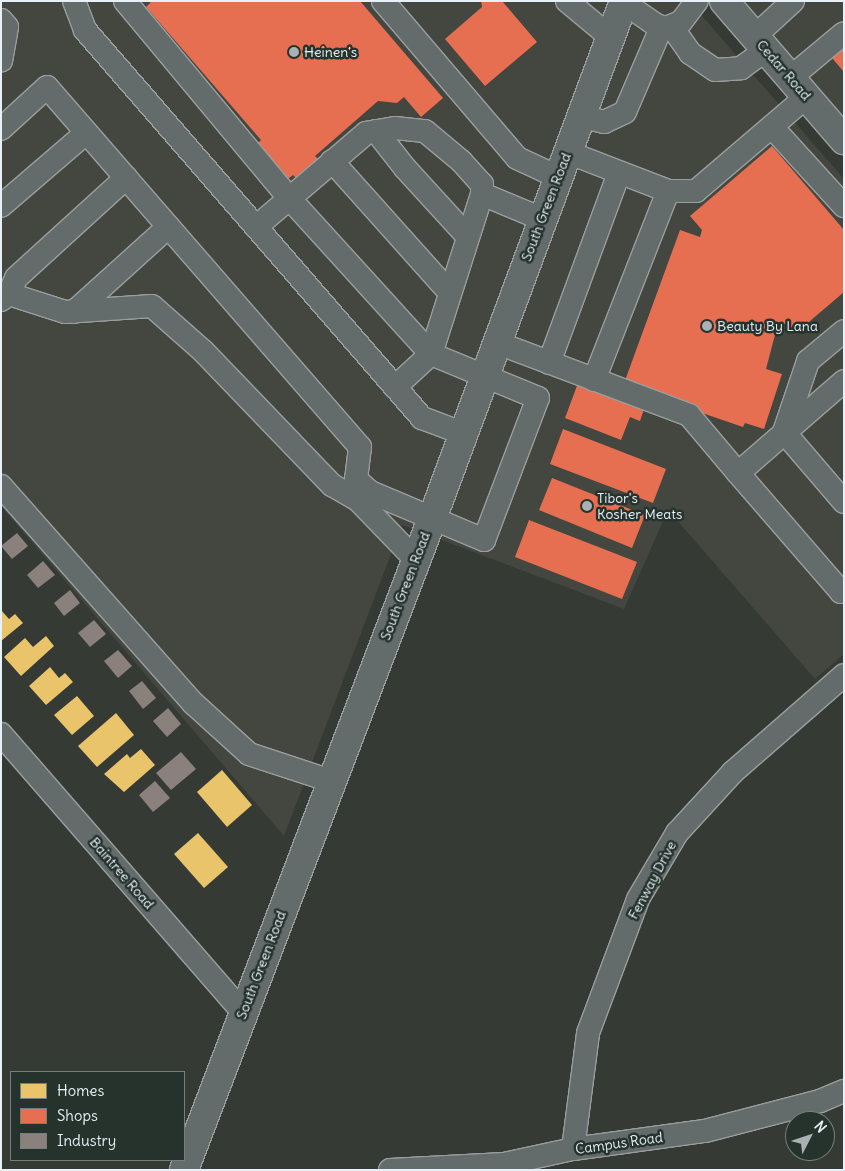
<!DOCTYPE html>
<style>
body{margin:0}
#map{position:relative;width:845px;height:1171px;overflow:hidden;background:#353a35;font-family:Delius,sans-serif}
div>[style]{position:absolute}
.built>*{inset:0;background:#444740}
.homes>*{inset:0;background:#e9c46a}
.shops>*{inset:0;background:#e76f51}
.industry>*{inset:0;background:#8a817c}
.roads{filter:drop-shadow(1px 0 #9a9e9e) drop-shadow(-1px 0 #9a9e9e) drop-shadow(0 1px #9a9e9e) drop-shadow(0 -1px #9a9e9e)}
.minor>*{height:22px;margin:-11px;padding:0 11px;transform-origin:11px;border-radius:11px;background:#646b6b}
.major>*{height:28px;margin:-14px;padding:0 14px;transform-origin:14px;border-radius:14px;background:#646b6b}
.dots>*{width:14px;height:14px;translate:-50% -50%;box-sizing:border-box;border:2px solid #26332d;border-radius:50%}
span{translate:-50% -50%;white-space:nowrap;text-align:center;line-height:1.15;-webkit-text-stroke:5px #26332d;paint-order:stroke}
.poi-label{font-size:14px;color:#e8f1f8}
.left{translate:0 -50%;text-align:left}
.street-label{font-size:14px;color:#e8f1f8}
.frame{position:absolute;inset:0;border:2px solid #e8f1f8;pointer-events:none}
.legend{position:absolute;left:10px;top:1071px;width:175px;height:90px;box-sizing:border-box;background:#26332d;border:1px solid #747f7e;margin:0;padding:6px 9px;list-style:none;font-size:15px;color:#e8f1f8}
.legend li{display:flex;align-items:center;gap:10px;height:25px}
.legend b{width:25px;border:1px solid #747f7e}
.north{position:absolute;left:785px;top:1111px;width:50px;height:50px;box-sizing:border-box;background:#26332d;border:1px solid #747f7e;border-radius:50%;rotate:49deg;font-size:14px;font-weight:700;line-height:20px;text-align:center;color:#e8f1f8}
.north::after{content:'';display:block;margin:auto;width:18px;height:22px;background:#a9b1b4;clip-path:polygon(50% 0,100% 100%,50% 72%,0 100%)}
</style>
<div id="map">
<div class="built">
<i style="clip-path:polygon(1px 1px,689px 1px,844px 179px,844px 654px,815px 679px,668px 510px,624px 609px,402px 525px,284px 836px,1px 506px)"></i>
<i style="clip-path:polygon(724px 1px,844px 1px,844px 140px)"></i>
</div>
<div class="homes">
<i style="clip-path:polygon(1px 610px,9px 619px,15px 614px,23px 623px,1px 641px)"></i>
<i style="clip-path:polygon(46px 636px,54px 646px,21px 676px,4px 657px,25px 638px,33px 647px)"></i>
<i style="clip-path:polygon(50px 667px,59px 678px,65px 673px,73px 682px,46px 705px,29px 686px)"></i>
<i style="clip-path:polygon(77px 696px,94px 716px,72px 735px,54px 715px)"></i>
<i style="clip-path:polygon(116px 713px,134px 735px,97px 767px,78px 746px)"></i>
<i style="clip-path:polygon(141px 749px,155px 765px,124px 792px,104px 774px,127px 754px,130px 758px)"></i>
<i style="clip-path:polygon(222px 770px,252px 805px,227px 827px,197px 792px)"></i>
<i style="clip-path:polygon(198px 833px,228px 867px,204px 888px,174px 854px)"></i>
</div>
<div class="shops">
<i style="clip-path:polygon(152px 1px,360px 1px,443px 98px,421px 117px,404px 97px,397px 103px,378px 101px,315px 156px,319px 160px,297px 179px,293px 175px,288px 179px,258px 143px,261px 140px,146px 7px)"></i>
<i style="clip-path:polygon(481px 1px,502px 1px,537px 42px,485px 86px,445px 39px,482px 7px)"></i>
<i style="clip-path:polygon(844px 47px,844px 72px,832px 58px)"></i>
<i style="clip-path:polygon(772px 146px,844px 230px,844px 292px,796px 333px,787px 322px,776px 331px,766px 369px,782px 374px,764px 429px,745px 423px,743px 427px,623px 386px,680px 230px,700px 237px,702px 230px,690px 216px)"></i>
<i style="clip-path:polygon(578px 383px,644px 409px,640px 421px,630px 417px,621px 440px,565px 418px)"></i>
<i style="clip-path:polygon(563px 429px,666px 469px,653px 503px,550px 464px)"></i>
<i style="clip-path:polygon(552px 478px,645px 515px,632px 548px,539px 510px)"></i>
<i style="clip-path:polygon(529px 520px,637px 562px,622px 599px,515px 557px)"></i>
</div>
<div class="industry">
<i style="clip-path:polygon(17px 533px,28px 546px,12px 559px,1px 546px)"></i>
<i style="clip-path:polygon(43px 561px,55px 575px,38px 588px,27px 575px)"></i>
<i style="clip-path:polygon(70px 590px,80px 603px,64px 616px,54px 603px)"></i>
<i style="clip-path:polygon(94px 620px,106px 634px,90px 647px,78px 633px)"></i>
<i style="clip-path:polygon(118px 650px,132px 666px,118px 678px,104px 661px)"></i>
<i style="clip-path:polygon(142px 681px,156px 698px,143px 709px,129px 691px)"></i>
<i style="clip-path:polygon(168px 708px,181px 724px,167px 737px,153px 721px)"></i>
<i style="clip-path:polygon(181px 752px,196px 769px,171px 790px,156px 773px)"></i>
<i style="clip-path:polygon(155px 781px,170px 798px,153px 812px,139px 795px)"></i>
</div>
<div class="roads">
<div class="minor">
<i style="left:74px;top:1px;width:31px;rotate:69deg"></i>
<i style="left:85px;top:30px;width:514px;rotate:49.02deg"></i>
<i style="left:422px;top:418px;width:43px;rotate:20.6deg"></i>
<i style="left:383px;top:1px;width:206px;rotate:49.5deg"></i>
<i style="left:517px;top:158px;width:45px;rotate:24.9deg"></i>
<i style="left:567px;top:1px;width:56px;rotate:39.9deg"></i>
<i style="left:623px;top:2px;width:40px;rotate:34.9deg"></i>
<i style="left:656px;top:25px;width:10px;rotate:17deg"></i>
<i style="left:666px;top:28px;width:16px;rotate:-22deg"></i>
<i style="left:681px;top:22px;width:26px;rotate:-53deg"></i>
<i style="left:1px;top:20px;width:9px;rotate:49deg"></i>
<i style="left:7px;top:27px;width:34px;rotate:100deg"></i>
<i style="left:672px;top:27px;width:32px;rotate:55deg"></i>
<i style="left:690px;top:53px;width:30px;rotate:34deg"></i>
<i style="left:715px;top:70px;width:26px;rotate:-4deg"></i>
<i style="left:741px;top:68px;width:31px;rotate:-36deg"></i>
<i style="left:754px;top:37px;width:53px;rotate:-42.7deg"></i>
<i style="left:790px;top:78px;width:70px;rotate:-39.8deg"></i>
<i style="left:580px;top:116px;width:25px;rotate:14deg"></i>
<i style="left:604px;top:122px;width:23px;rotate:-25deg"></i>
<i style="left:625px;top:112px;width:91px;rotate:-66.8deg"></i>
<i style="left:772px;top:127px;width:107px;rotate:47.7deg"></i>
<i style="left:1px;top:129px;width:62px;rotate:-42.4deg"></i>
<i style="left:47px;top:87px;width:477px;rotate:49deg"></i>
<i style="left:360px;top:447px;width:32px;rotate:97deg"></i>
<i style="left:356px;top:479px;width:19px;rotate:43deg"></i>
<i style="left:370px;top:492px;width:124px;rotate:22.8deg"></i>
<i style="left:484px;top:540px;width:152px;rotate:-69.2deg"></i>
<i style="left:538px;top:398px;width:116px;rotate:-157.6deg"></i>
<i style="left:431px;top:354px;width:211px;rotate:-132.3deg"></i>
<i style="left:289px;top:198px;width:256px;rotate:-129.8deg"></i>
<i style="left:376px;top:131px;width:47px;rotate:51.9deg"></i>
<i style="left:405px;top:168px;width:93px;rotate:47.6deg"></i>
<i style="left:567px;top:152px;width:108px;rotate:21.1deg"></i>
<i style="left:668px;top:191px;width:28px"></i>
<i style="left:696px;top:191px;width:145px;rotate:-40.5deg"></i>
<i style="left:332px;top:161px;width:177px;rotate:48.2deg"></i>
<i style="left:482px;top:194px;width:65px;rotate:22.6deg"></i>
<i style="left:1px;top:206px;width:112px;rotate:-40.7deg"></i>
<i style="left:256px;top:227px;width:145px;rotate:-40.5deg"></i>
<i style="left:366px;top:133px;width:29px;rotate:-10deg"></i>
<i style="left:395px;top:128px;width:30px;rotate:6deg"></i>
<i style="left:425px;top:131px;width:47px;rotate:39.8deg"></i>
<i style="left:461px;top:161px;width:31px;rotate:48deg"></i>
<i style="left:482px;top:184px;width:10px;rotate:90deg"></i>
<i style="left:482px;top:194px;width:168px;rotate:107.7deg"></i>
<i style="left:431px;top:354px;width:49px;rotate:137.5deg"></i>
<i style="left:9px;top:294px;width:59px;rotate:17.8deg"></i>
<i style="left:65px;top:312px;width:87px;rotate:-3.9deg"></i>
<i style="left:152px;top:306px;width:68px;rotate:41.4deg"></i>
<i style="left:203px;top:351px;width:186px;rotate:46.1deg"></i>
<i style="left:332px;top:485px;width:30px;rotate:30deg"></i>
<i style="left:358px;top:500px;width:81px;rotate:46deg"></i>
<i style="left:1px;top:300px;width:10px;rotate:-37deg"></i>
<i style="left:9px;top:294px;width:17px;rotate:-66deg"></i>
<i style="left:16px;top:278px;width:149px;rotate:-42.3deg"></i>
<i style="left:74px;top:312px;width:127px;rotate:-42.1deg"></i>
<i style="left:495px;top:342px;width:207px;rotate:20.6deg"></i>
<i style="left:689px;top:415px;width:76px;rotate:49.8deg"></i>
<i style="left:549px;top:363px;width:202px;rotate:-69.8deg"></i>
<i style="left:594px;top:380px;width:203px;rotate:-68.6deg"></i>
<i style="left:844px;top:381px;width:140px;rotate:139deg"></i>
<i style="left:738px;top:473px;width:157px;rotate:49.1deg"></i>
<i style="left:841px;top:592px;width:4px;rotate:-34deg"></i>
<i style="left:784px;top:432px;width:75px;rotate:-71.3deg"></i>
<i style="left:808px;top:361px;width:47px;rotate:-39.8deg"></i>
<i style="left:784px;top:432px;width:92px;rotate:49.4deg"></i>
<i style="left:1px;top:486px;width:290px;rotate:48.5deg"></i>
<i style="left:193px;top:703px;width:76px;rotate:42.3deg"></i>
<i style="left:249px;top:754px;width:86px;rotate:18.2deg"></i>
<i style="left:1px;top:734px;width:369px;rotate:49deg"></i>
<i style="left:573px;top:1149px;width:117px;rotate:-82.6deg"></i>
<i style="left:588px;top:1033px;width:143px;rotate:-69.5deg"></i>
<i style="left:638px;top:899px;width:77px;rotate:-59.4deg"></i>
<i style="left:677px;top:833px;width:83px;rotate:-47.4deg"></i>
<i style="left:733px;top:772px;width:147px;rotate:-41.1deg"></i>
<i style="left:390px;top:1170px;width:114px;rotate:-3deg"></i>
<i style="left:504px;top:1164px;width:71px;rotate:-12.3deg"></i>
<i style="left:573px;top:1149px;width:133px;rotate:-7.8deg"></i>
<i style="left:705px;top:1131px;width:119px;rotate:-14.6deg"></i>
<i style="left:820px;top:1101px;width:26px;rotate:-23deg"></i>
</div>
<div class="major">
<i style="left:724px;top:1px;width:184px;rotate:49.2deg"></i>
<i style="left:184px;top:1170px;width:697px;rotate:-69.15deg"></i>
<i style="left:432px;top:519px;width:552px;rotate:-69.66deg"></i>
</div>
</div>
<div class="dots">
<i style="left:294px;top:52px;background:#a9b1b4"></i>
<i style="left:707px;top:326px;background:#a9b1b4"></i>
<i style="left:587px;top:506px;background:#a9b1b4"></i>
</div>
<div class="poi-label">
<span class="left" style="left:304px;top:52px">Heinen's</span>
<span class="left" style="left:717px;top:326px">Beauty By Lana</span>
<span class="left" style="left:597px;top:506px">Tibor's<br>Kosher Meats</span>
</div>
<div class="street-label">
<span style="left:784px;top:70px;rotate:49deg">Cedar Road</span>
<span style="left:546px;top:207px;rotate:-69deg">South Green Road</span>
<span style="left:405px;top:586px;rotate:-69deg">South Green Road</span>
<span style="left:122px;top:873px;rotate:49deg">Baintree Road</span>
<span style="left:652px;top:880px;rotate:-62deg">Fenway Drive</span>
<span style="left:261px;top:965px;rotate:-69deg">South Green Road</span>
<span style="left:619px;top:1143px;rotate:-8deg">Campus Road</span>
</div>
<div class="frame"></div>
<ul class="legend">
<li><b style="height:14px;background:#e9c46a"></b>Homes</li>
<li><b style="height:14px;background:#e76f51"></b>Shops</li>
<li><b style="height:14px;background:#8a817c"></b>Industry</li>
</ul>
<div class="north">N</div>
</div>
